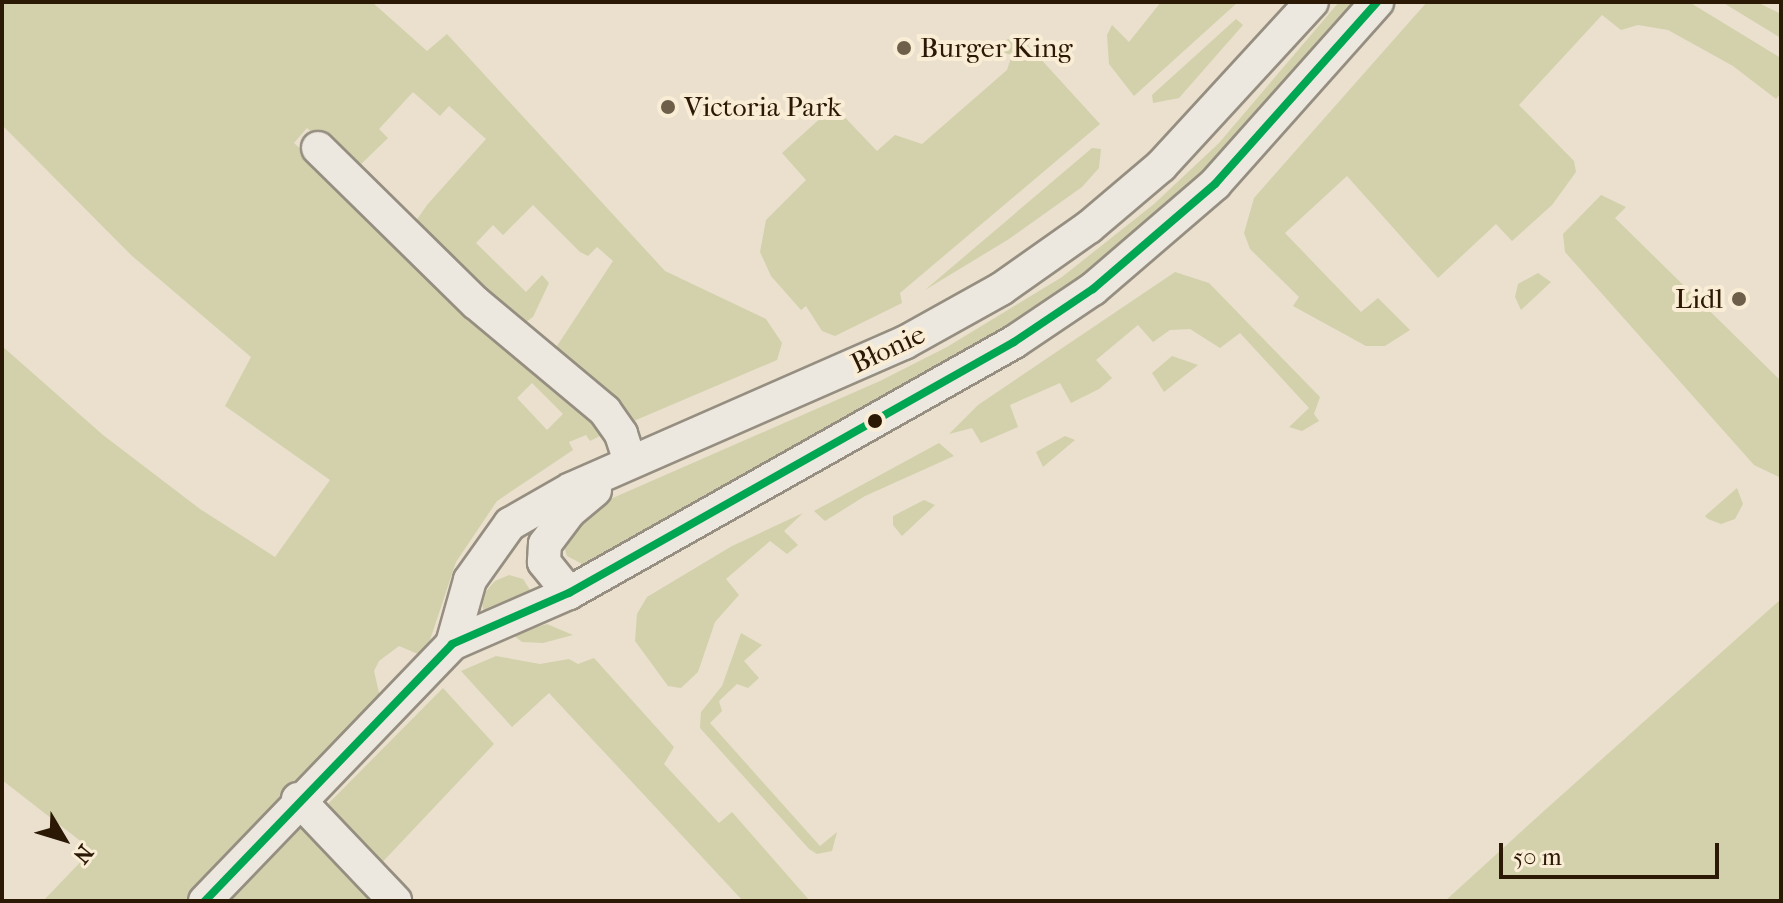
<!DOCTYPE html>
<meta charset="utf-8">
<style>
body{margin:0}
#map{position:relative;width:1783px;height:903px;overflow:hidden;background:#eae0cd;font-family:"IM FELL French Canon",serif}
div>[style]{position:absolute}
.green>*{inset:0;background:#d2d1ac}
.roads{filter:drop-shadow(2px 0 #958e81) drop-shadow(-2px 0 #958e81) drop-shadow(0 2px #958e81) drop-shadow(0 -2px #958e81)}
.minor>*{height:32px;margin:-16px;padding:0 16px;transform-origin:16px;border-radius:16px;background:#ede8df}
.bus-1>*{height:8px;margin:-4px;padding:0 4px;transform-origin:4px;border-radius:4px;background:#00a651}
.dots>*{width:22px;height:22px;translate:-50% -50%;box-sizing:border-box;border:4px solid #faedd6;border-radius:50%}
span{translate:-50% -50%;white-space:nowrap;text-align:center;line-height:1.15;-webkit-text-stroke:8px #faedd6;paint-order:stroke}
.poi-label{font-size:28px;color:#2b1905}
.left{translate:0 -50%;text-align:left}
.right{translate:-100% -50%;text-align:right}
.street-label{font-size:28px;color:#2b1905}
.frame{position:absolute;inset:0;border:4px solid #2b1905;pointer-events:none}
.north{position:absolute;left:24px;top:799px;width:80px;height:80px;-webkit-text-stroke:6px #faedd6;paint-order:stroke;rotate:128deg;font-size:22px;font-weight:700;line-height:32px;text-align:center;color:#2b1905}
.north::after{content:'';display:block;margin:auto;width:28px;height:36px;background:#2b1905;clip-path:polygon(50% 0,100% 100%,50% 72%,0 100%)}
.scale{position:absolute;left:1499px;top:843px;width:220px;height:36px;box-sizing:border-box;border:4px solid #2b1905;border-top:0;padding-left:10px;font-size:24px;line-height:28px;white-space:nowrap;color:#2b1905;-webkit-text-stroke:6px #faedd6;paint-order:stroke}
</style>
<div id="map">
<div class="green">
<i style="clip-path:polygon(evenodd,2px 2px,372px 2px,427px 51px,447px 34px,665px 271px,766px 319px,782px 343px,777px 360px,629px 423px,555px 349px,613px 261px,597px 247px,588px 256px,580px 252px,533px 205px,503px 235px,493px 225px,476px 243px,526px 292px,542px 275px,549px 283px,533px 317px,520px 326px,418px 233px,416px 221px,427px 205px,486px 139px,449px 106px,440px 116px,413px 92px,379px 129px,388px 138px,355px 170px,307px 128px,294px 143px,610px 431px,590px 441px,586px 435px,569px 442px,573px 450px,497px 501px,456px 562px,430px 640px,418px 654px,399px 646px,379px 661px,374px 671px,380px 697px,191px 901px,43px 901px,92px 850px,2px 780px,2px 346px,103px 435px,200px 509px,275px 557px,330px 480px,225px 406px,251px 357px,131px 255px,2px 125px,2px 2px,532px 383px,563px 414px,547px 430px,517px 398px,532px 383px)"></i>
<i style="clip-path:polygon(1161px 2px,1238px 2px,1134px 96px,1109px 64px,1107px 35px,1112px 25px,1129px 42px)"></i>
<i style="clip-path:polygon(1339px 2px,1357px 2px,1243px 131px,1191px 185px,1072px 282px,978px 343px,586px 566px,567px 556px,563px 543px,569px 531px,599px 504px,880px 381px,947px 347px,1062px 277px,1154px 204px,1219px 143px)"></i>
<i style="clip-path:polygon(1427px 2px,1689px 2px,1781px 58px,1781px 93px,1776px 99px,1733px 66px,1668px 30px,1638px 25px,1621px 30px,1602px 15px,1519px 105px,1574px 161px,1576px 172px,1552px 205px,1512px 241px,1496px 224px,1438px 278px,1347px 176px,1285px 233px,1361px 312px,1378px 298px,1410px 330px,1385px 346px,1366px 346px,1293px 306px,1299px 297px,1250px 249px,1244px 233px,1254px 198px)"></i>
<i style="clip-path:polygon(1722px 2px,1757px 2px,1781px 14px,1781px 38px)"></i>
<i style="clip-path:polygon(1236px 19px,1243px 25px,1179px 98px,1153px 103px,1152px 95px)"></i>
<i style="clip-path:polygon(1008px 39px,1027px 44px,1100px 124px,900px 293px,902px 303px,835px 336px,822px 331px,806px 306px,801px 310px,771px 276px,760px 252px,766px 220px,806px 180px,782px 153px,834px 106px,877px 151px,895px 135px,922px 144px,1007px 70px,1012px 55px,991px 49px)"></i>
<i style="clip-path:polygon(1092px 148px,1101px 149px,1099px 168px,1082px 187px,1009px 239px,925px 290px)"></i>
<i style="clip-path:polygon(1601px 195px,1626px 207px,1615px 218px,1781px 381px,1781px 478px,1754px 465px,1565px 252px,1563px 234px)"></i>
<i style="clip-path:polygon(1175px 272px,1209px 283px,1320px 397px,1314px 414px,1319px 421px,1302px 431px,1289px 427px,1309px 408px,1240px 333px,1220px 348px,1190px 329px,1170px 330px,1153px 342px,1138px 325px,1096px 360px,1112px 378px,1099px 389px,1071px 403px,1060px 383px,1010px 405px,1018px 427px,981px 443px,972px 428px,949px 434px,978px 405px)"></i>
<i style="clip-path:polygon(1538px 273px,1551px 282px,1521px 310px,1515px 297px,1518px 284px)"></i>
<i style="clip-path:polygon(1172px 356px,1198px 365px,1164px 392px,1152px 373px)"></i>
<i style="clip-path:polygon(1065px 436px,1075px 440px,1043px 467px,1036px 452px)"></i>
<i style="clip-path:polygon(939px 443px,954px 456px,865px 496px,825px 521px,814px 511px)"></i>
<i style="clip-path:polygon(1737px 488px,1743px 504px,1735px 519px,1721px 524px,1708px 519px,1705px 516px)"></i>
<i style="clip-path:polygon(924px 500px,935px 505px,902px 536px,893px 525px,893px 516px)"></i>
<i style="clip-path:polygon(803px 513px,784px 531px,798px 545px,787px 554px,770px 541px,726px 579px,739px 595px,715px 622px,698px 672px,681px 688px,668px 686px,635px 641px,637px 614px,647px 597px,732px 546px)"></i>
<i style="clip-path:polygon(509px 575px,523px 579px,532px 593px,484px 613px,481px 597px,495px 581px)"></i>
<i style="clip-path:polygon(1781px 599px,1781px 901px,1445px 901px,1545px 810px)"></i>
<i style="clip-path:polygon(547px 624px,573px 635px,543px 643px,522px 642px,512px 634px)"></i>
<i style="clip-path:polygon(741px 633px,762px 645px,744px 661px,759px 678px,748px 688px,737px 684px,719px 701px,722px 711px,710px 723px,820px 846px,837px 832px,832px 851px,817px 854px,809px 849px,700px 728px,701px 712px,722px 686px)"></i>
<i style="clip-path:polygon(496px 656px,540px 664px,569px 659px,578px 664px,594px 658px,674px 747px,664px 764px,719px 823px,732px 812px,810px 901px,743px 901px,549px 693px,512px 727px,461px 671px)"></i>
<i style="clip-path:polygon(443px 688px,494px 744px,375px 870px,321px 811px)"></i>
<i style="clip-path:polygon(308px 822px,382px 901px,212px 901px,290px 824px)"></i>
</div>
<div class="roads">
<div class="minor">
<i style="left:318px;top:148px;width:221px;rotate:44.5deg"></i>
<i style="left:476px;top:303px;width:168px;rotate:39.9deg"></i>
<i style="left:605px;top:411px;width:28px;rotate:55deg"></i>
<i style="left:621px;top:434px;width:29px;rotate:72deg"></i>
<i style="left:569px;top:593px;width:40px;rotate:-129deg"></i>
<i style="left:544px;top:562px;width:18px;rotate:-87deg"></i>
<i style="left:545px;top:544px;width:40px;rotate:-53deg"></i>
<i style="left:569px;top:512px;width:34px;rotate:-40deg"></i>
<i style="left:452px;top:644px;width:66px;rotate:-74.3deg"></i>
<i style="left:470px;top:580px;width:69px;rotate:-54.5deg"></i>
<i style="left:510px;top:524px;width:70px;rotate:-29.8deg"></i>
<i style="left:571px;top:489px;width:364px;rotate:-23.7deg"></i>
<i style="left:904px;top:343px;width:111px;rotate:-29.1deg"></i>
<i style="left:1001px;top:289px;width:108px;rotate:-35.2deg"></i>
<i style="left:1089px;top:227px;width:94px;rotate:-40.3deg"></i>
<i style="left:1161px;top:166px;width:223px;rotate:-47.4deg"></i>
<i style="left:298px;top:799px;width:141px;rotate:46.4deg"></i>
<i style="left:205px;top:901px;width:356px;rotate:-46.1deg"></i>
<i style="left:452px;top:644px;width:128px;rotate:-23.6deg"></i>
<i style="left:569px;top:593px;width:511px;rotate:-29.42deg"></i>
<i style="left:1014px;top:342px;width:95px;rotate:-33.9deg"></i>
<i style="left:1093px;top:289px;width:161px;rotate:-40.7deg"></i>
<i style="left:1215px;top:184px;width:244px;rotate:-48.3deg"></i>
</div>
</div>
<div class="bus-1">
<i style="left:205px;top:901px;width:356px;rotate:-46.1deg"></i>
<i style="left:452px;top:644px;width:128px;rotate:-23.6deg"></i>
<i style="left:569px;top:593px;width:511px;rotate:-29.42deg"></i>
<i style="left:1014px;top:342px;width:95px;rotate:-33.9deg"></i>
<i style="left:1093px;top:289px;width:161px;rotate:-40.7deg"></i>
<i style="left:1215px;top:184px;width:244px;rotate:-48.3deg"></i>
</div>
<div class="dots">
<i style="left:904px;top:48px;background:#6e5f4b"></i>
<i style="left:668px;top:107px;background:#6e5f4b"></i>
<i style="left:1739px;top:299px;background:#6e5f4b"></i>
<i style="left:875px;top:421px;background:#2b1905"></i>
</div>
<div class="poi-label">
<span class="left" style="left:920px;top:48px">Burger King</span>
<span class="left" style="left:684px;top:107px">Victoria Park</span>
<span class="right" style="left:1723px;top:299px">Lidl</span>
</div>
<div class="street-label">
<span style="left:888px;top:349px;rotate:-25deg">Błonie</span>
</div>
<div class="frame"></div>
<div class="north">N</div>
<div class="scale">50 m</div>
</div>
